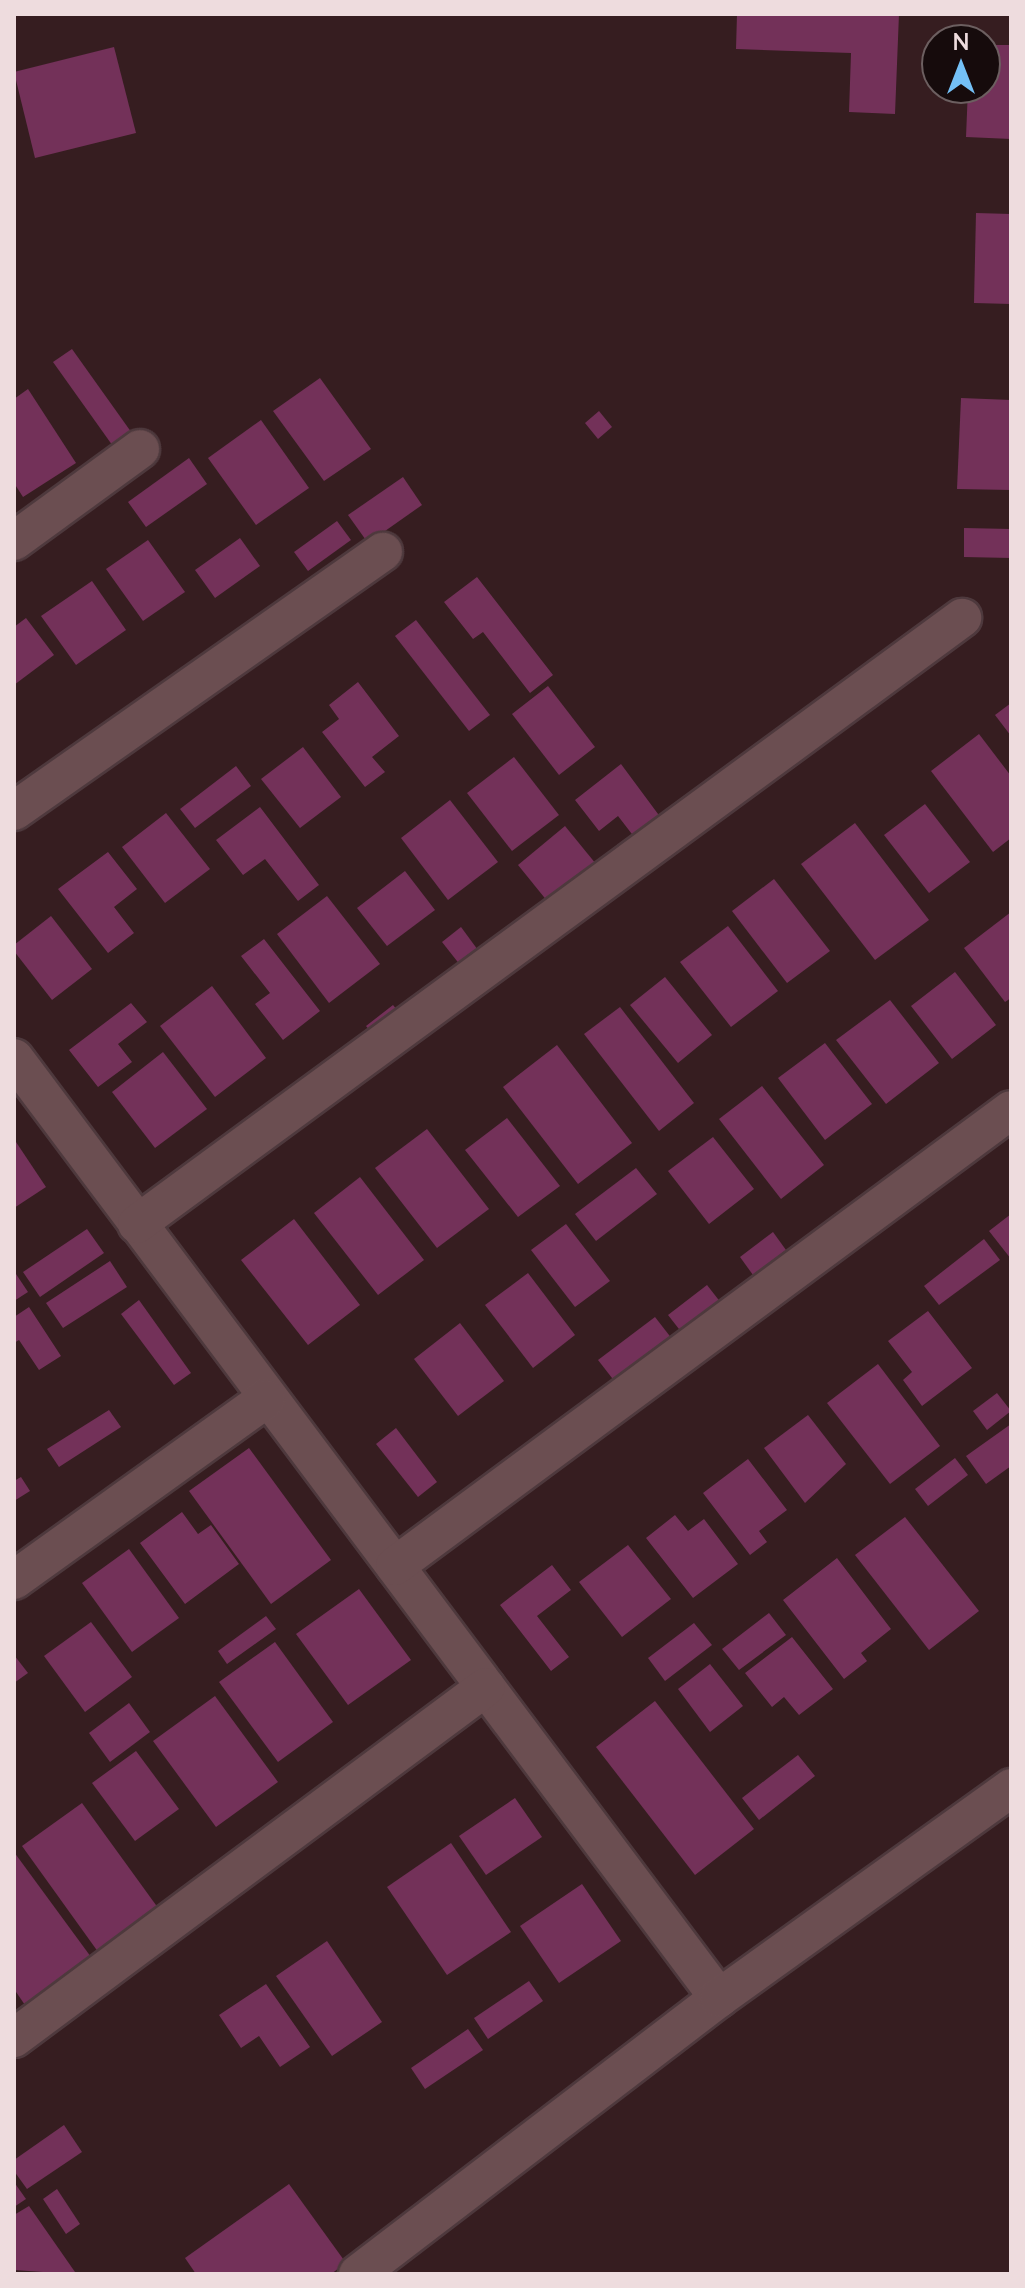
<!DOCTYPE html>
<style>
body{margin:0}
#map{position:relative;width:1025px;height:2288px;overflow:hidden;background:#361d20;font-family:Lato,sans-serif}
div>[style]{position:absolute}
.building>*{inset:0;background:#733159}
.roads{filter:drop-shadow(2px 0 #4e393d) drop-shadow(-2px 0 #4e393d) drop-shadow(0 2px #4e393d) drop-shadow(0 -2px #4e393d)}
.minor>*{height:38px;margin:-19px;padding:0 19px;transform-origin:19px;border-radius:19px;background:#6b4e51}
span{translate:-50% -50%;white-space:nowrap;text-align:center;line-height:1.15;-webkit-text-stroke:6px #160b0c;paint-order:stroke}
.frame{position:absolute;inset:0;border:16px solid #eedcde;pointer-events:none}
.north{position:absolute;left:921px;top:24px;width:80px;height:80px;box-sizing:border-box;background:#160b0c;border:2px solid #6c5f60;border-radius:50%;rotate:0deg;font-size:22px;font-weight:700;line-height:32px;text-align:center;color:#eedcde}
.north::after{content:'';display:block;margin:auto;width:28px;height:36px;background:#74c0f6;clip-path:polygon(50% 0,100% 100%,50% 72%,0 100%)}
</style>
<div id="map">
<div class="building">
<i style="clip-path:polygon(737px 14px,899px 14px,895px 114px,849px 112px,851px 53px,736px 49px)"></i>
<i style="clip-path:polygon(985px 45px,1011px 45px,1011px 139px,966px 137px,968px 88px,985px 88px)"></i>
<i style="clip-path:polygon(114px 47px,136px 133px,35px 158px,14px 72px)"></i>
<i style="clip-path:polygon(976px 213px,1011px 214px,1011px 304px,974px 303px)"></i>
<i style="clip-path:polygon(72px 349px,134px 436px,115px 449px,53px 362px)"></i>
<i style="clip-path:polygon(320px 378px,371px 449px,324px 481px,273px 411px)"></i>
<i style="clip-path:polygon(28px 389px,76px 463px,23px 497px,14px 483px,14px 399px)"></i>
<i style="clip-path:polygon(961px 398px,1011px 400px,1011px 490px,957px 489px)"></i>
<i style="clip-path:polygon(599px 411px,612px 427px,598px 439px,585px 423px)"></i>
<i style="clip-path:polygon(261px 420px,309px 488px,256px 525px,208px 458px)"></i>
<i style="clip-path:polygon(189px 458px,207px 484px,146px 527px,128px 502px)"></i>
<i style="clip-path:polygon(403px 477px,422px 505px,368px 543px,348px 515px)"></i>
<i style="clip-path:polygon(337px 521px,351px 540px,308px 571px,294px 552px)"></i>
<i style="clip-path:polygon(964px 528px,1011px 529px,1011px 558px,964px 557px)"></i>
<i style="clip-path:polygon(240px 538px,260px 566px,215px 598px,195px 570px)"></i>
<i style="clip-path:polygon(148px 540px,185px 592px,143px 621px,106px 569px)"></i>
<i style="clip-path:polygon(477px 577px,553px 675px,530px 693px,483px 632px,473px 639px,444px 602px)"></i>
<i style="clip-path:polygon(92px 581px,126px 630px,76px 665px,41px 616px)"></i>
<i style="clip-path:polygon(26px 618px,54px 655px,14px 685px,14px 627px)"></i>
<i style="clip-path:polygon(416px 620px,490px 715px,469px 731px,395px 636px)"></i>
<i style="clip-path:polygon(358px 682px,399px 736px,372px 757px,385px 772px,365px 787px,322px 732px,339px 719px,329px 705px)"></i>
<i style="clip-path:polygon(548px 686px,595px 747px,559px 775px,512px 714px)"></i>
<i style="clip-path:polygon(1011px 703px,1011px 736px,995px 715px)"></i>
<i style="clip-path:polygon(979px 734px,1011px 776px,1011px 838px,993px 852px,931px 771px)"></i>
<i style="clip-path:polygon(303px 747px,341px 797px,300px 828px,261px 779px)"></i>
<i style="clip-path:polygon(514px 757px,559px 815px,512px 851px,467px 793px)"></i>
<i style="clip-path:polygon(621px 764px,661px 818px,635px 838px,618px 816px,599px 831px,575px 800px)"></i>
<i style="clip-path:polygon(236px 766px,251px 786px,195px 828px,180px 809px)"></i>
<i style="clip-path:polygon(450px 800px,498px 862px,448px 900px,401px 838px)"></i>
<i style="clip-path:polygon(925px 804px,970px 862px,929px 893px,884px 835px)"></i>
<i style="clip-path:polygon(260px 807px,319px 885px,298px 901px,265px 859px,243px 875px,216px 840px)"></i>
<i style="clip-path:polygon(166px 813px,210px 869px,165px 903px,122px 847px)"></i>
<i style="clip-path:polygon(855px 823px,929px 920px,875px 960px,801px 864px)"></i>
<i style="clip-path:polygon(565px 826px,596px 864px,548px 902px,518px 865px)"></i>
<i style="clip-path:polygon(108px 852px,137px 889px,114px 907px,134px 933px,108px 953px,58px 889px)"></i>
<i style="clip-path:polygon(405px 871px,435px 910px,387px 946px,357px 908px)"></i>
<i style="clip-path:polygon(774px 879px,830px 951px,787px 983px,732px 911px)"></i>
<i style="clip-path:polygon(327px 896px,380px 964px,329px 1003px,277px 934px)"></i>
<i style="clip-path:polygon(1011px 912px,1011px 998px,1005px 1002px,964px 948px)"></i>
<i style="clip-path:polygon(51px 916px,92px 969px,52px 1000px,14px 951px,14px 945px)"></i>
<i style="clip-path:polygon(728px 926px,778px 991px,731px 1027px,680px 962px)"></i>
<i style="clip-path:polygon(461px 927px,486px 961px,468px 975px,442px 942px)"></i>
<i style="clip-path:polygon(264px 939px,320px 1011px,283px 1040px,255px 1004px,270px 993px,241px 956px)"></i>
<i style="clip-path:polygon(955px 972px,996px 1025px,952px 1059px,911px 1006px)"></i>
<i style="clip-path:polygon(665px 977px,712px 1035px,678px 1063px,630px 1005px)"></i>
<i style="clip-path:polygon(212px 986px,266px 1058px,215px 1097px,160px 1026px)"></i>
<i style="clip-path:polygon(890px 1000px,939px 1063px,886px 1104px,836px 1040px)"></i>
<i style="clip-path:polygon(131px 1003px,147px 1022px,118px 1044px,132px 1062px,98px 1087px,69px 1050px)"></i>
<i style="clip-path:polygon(393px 1005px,405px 1020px,378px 1041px,366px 1026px)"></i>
<i style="clip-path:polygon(620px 1007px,694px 1103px,659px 1131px,584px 1034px)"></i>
<i style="clip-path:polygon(825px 1043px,872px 1104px,825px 1140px,778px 1078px)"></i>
<i style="clip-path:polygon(557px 1045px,632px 1143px,578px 1184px,503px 1087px)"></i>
<i style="clip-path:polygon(163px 1052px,207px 1109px,155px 1148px,112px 1092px)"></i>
<i style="clip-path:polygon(762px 1086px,824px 1165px,781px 1199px,719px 1119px)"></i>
<i style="clip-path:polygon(507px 1118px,560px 1186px,518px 1217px,465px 1150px)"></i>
<i style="clip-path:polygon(427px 1129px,489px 1209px,437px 1248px,375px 1168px)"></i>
<i style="clip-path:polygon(713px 1137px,754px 1189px,709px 1224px,668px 1171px)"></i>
<i style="clip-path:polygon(14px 1139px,46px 1187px,14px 1208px)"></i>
<i style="clip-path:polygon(636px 1168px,657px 1194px,596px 1241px,575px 1214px)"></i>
<i style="clip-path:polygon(360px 1177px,424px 1260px,378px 1295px,314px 1213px)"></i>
<i style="clip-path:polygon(1011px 1214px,1011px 1259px,989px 1231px)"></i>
<i style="clip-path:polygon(294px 1219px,360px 1305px,308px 1345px,241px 1260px)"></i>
<i style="clip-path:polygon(566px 1224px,610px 1281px,575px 1307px,531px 1250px)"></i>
<i style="clip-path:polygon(87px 1229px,104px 1253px,40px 1297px,23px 1272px)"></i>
<i style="clip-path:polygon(773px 1232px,786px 1250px,753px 1275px,740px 1257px)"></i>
<i style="clip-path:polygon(984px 1239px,1000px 1260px,939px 1305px,924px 1286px)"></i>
<i style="clip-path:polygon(110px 1261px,127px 1287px,63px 1328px,46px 1303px)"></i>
<i style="clip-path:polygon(14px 1271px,28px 1292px,14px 1301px)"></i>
<i style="clip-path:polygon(528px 1273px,575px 1335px,533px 1368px,485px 1305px)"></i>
<i style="clip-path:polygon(707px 1285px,725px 1308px,686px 1338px,668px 1315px)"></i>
<i style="clip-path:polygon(139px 1300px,191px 1373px,174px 1385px,121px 1314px)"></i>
<i style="clip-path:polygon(29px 1307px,61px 1356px,39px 1370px,19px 1340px,14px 1343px,14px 1317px)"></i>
<i style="clip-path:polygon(928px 1311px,972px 1368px,922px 1406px,903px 1380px,912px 1372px,888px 1341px)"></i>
<i style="clip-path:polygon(655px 1317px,676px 1344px,619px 1387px,598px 1360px)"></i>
<i style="clip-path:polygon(460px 1323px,504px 1381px,458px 1416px,414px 1359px)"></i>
<i style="clip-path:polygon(878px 1364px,940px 1446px,890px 1484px,827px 1403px)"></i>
<i style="clip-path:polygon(997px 1393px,1011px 1411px,987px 1430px,973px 1411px)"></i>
<i style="clip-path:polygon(109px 1410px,121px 1427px,59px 1467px,47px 1449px)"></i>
<i style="clip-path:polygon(808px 1415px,846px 1464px,805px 1503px,764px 1448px)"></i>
<i style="clip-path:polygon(1011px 1424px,1011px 1466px,986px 1484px,966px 1456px)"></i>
<i style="clip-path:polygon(396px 1428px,437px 1482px,418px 1497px,376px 1444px)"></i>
<i style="clip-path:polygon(249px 1448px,331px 1560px,271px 1604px,189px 1491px)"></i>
<i style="clip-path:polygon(955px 1458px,968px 1475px,928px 1506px,915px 1489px)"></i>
<i style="clip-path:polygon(748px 1459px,787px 1510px,759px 1531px,767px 1542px,750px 1555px,703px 1493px)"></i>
<i style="clip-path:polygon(21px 1477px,30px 1491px,14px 1501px,14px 1481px)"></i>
<i style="clip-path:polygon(182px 1512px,198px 1534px,211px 1525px,239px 1564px,185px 1604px,140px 1543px)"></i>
<i style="clip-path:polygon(675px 1515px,688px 1531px,704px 1519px,738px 1564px,693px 1598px,646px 1538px)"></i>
<i style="clip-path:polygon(905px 1517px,979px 1611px,929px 1650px,855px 1555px)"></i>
<i style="clip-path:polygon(628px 1545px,671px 1599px,622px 1637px,579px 1582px)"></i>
<i style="clip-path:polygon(129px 1549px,179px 1618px,132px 1652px,82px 1583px)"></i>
<i style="clip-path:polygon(837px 1558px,891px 1629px,861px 1653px,867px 1661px,844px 1679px,783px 1600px)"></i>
<i style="clip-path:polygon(552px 1565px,571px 1590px,537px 1616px,569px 1657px,551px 1671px,500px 1605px)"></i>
<i style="clip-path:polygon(359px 1589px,411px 1660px,348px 1705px,296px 1634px)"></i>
<i style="clip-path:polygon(769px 1613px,786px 1635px,739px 1670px,722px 1649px)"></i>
<i style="clip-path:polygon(266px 1616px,276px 1629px,227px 1664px,218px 1651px)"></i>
<i style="clip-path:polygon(91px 1622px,132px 1677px,85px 1712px,44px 1656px)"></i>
<i style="clip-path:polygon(694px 1623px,712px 1645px,665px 1681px,648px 1658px)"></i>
<i style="clip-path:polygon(792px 1637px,833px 1689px,799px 1715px,784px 1697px,772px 1707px,745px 1673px)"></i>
<i style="clip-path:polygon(275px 1642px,333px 1722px,278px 1762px,219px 1682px)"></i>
<i style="clip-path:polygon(14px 1655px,28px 1673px,14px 1683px)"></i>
<i style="clip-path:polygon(710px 1664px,743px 1706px,710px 1732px,678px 1689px)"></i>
<i style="clip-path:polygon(215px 1696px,278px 1782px,216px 1827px,153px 1741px)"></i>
<i style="clip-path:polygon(655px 1701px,754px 1829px,695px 1875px,596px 1747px)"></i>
<i style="clip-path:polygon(129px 1703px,150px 1732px,110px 1762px,89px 1733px)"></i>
<i style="clip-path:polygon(136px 1751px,179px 1809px,135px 1841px,92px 1783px)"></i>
<i style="clip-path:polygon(798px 1755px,815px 1776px,759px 1820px,742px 1798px)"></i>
<i style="clip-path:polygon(515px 1798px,542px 1837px,486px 1875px,459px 1836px)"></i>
<i style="clip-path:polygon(82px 1803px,161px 1912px,101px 1956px,22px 1846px)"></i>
<i style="clip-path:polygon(451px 1843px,511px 1932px,447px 1975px,387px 1887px)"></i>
<i style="clip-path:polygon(14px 1852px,91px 1957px,25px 2005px,14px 1989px)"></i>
<i style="clip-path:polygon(582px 1884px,621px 1941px,559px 1983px,520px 1926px)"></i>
<i style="clip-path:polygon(327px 1941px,382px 2022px,332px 2056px,276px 1976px)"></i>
<i style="clip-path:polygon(529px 1981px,543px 2001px,488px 2039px,474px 2018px)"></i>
<i style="clip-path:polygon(266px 1984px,310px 2047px,280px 2067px,259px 2036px,241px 2048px,219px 2015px)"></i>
<i style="clip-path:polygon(468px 2029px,483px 2050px,425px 2089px,411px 2068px)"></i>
<i style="clip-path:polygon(64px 2125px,82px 2152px,27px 2189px,14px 2171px,14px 2160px)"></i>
<i style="clip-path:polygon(14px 2182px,26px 2199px,14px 2207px)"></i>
<i style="clip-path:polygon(289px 2184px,346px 2263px,331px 2274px,196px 2274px,185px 2258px)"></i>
<i style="clip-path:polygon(57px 2189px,80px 2224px,66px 2234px,43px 2199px)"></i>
<i style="clip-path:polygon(29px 2206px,75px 2272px,72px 2274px,14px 2270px,14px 2215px)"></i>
</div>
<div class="roads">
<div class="minor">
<i style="left:14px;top:541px;width:156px;rotate:-36.1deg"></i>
<i style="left:14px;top:811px;width:451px;rotate:-35.1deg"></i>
<i style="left:14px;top:1058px;width:1175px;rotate:53.13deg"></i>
<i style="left:137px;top:1224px;width:1024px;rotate:-36.3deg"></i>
<i style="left:395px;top:1566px;width:766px;rotate:-36.51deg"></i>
<i style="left:14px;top:1580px;width:310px;rotate:-35.7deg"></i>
<i style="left:14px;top:2038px;width:588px;rotate:-36.64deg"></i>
<i style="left:358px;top:2274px;width:454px;rotate:-37.4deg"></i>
<i style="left:719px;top:1998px;width:360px;rotate:-35.7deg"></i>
</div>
</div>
<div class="frame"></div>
<div class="north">N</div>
</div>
